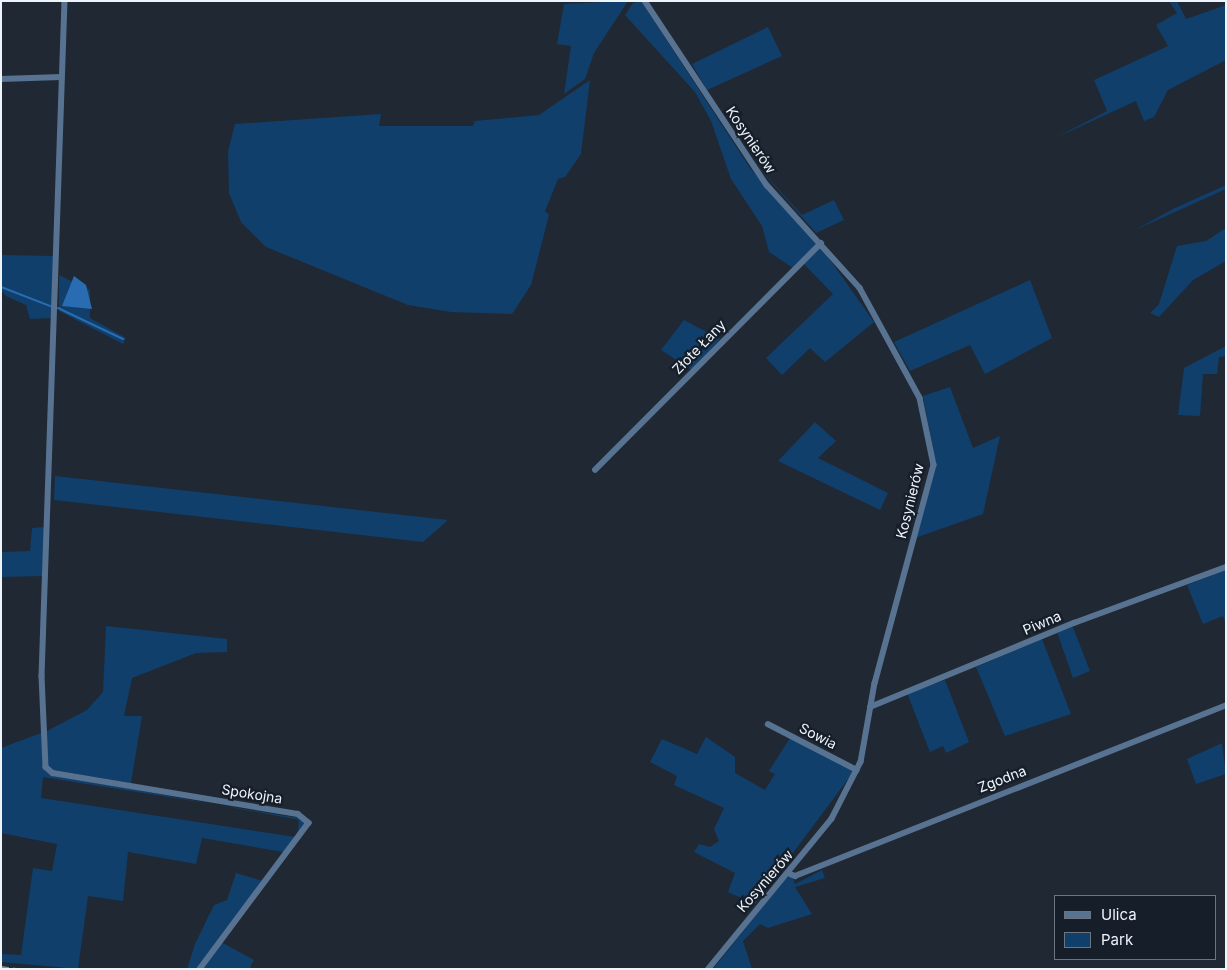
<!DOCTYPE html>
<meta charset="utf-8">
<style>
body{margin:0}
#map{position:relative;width:1227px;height:970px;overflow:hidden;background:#1f2833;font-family:Inter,sans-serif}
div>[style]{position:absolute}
.green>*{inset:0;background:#113f6c}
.water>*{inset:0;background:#296cb1}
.stream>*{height:2px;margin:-1px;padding:0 1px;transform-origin:1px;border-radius:1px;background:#296cb1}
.minor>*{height:5.5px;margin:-2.75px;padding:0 2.75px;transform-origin:2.75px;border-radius:2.75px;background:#587391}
.rail>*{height:2px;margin-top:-1px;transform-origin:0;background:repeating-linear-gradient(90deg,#899099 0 8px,transparent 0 12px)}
span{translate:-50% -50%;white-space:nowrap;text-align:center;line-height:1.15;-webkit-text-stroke:4.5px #151e29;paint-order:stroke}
.street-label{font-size:14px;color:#eef4fb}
.frame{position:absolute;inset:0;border:2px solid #eef4fb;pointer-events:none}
.legend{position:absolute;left:1054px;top:895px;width:162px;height:65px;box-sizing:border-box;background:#151e29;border:1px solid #6c747d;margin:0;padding:6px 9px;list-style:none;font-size:15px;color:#eef4fb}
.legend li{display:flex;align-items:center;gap:10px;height:25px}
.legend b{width:25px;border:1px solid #6c747d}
</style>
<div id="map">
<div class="green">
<i style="clip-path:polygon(628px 1px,594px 53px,585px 79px,564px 94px,571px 46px,557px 44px,564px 4px)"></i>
<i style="clip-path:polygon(641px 1px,750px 168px,817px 245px,793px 268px,769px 252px,762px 226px,731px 179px,711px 121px,695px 92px,625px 15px,633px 3px)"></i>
<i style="clip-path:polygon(1169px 1px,1177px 1px,1186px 19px,1226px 5px,1226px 60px,1168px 90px,1154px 117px,1144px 121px,1136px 101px,1055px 138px,1107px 111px,1094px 80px,1168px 46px,1156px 25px,1177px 13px)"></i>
<i style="clip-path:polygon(768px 27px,782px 56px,707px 90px,692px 64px)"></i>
<i style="clip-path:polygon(590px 80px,581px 154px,565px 177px,558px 179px,545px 211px,549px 215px,531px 285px,512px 314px,451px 312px,408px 305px,266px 247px,241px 222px,229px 193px,228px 152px,235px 124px,381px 114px,379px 126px,473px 126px,475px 121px,539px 115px)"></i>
<i style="clip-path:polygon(752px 160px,802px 215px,834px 200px,844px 220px,816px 233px)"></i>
<i style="clip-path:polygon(1226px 185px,1226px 189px,1135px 230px,1173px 209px)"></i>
<i style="clip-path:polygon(1226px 228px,1226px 261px,1193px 280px,1159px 317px,1150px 313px,1159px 304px,1177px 246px,1206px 241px)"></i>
<i style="clip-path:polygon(821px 247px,874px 322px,825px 362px,810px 348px,782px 375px,766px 358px,833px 294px,803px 263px)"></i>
<i style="clip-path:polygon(1px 255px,55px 256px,52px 318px,30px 319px,26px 305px,6px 296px,1px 290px)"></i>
<i style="clip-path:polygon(59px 275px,90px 290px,90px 318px,126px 338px,123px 344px,59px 311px)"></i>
<i style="clip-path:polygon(1030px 280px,1052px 338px,985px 374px,970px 345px,910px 371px,894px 342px)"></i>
<i style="clip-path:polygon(684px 320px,720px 339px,692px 370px,661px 350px)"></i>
<i style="clip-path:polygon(1226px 346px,1226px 356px,1219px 357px,1217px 374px,1203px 374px,1200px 416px,1178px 415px,1184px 368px)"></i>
<i style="clip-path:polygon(950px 387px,973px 448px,1000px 436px,983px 514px,915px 538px,936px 464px,923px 396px)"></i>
<i style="clip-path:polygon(815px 422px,836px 441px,818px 458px,888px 493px,880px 510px,778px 461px)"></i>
<i style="clip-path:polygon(55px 476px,448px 520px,423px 542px,54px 500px)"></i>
<i style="clip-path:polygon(45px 527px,44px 576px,1px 577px,1px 552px,30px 551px,32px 528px)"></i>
<i style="clip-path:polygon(1226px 570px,1226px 624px,1223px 616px,1203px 624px,1187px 585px)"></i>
<i style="clip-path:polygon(1072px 625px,1090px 671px,1073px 678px,1057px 632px)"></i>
<i style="clip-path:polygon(106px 626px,227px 639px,227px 652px,196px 653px,132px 678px,124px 716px,142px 716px,131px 783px,53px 770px,47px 764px,45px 732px,87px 710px,103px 692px)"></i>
<i style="clip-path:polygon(1042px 639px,1071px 714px,1005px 736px,976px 667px)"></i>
<i style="clip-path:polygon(945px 680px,969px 742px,946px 753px,943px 746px,930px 752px,907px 693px)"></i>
<i style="clip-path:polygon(evenodd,41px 733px,43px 766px,50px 774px,305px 821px,305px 826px,198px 969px,187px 969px,195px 944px,214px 905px,227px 900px,236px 873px,263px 881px,283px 852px,202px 838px,196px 864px,128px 852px,123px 901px,88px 896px,78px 969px,1px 962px,1px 954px,21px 955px,33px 868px,52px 871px,57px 844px,1px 833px,1px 748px,41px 733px,43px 777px,299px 818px,298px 832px,295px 837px,41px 798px,43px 777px)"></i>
<i style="clip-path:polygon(706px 737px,735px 757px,735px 773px,765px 790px,775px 774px,769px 771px,790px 738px,854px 771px,755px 904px,728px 892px,735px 873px,694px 852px,699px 844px,710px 847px,719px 841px,714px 829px,724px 808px,674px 785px,677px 776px,650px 762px,662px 739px,697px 754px)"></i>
<i style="clip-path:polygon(1222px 743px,1226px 774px,1196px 784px,1187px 759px)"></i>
<i style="clip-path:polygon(822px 870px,825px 878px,795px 887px,812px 914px,768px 928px,760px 924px,743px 941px,752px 969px,713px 969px,786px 878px,792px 876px,795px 884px)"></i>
<i style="clip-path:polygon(221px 942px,254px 960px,250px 967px,254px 969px,203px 969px)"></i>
</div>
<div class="water">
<i style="clip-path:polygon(74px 276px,86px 285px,92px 309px,62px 306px)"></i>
</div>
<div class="stream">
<i style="left:1px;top:287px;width:53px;rotate:21.2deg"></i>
<i style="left:58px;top:308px;width:72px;rotate:25.5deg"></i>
</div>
<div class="minor">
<i style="left:65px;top:1px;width:675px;rotate:91.95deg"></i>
<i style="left:42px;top:676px;width:91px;rotate:87.5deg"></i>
<i style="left:46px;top:767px;width:9px;rotate:41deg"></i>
<i style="left:53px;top:773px;width:248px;rotate:9.5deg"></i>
<i style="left:298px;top:814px;width:14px;rotate:39deg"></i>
<i style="left:309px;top:823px;width:182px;rotate:126.7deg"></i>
<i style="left:645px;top:1px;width:221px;rotate:56.5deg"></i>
<i style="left:767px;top:185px;width:139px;rotate:47.9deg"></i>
<i style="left:860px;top:288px;width:125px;rotate:61.4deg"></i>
<i style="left:920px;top:398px;width:68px;rotate:78.2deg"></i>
<i style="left:934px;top:465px;width:226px;rotate:105.1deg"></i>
<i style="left:875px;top:683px;width:80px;rotate:100deg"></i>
<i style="left:861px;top:762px;width:64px;rotate:117deg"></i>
<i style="left:832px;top:819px;width:194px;rotate:129.4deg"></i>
<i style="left:1px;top:79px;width:60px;rotate:-1.9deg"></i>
<i style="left:595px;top:470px;width:320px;rotate:-45.1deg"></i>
<i style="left:870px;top:707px;width:221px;rotate:-22.4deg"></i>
<i style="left:1074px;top:623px;width:162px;rotate:-20.2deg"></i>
<i style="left:768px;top:724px;width:100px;rotate:27.3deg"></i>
<i style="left:788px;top:873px;width:8px;rotate:23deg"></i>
<i style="left:795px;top:876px;width:464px;rotate:-21.6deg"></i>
</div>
<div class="rail">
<i style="left:1px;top:967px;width:15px;rotate:8deg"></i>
</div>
<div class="street-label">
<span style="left:751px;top:140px;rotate:56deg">Kosynierów</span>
<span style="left:699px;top:347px;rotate:-46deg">Złote Łany</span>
<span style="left:910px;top:501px;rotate:-76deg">Kosynierów</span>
<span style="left:1042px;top:623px;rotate:-23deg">Piwna</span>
<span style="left:818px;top:736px;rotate:27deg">Sowia</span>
<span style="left:1002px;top:779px;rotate:-21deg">Zgodna</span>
<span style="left:252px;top:794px;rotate:9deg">Spokojna</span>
<span style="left:765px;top:881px;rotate:-49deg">Kosynierów</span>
</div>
<div class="frame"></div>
<ul class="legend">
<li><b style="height:6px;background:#587391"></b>Ulica</li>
<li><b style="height:14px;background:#113f6c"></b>Park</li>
</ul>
</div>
